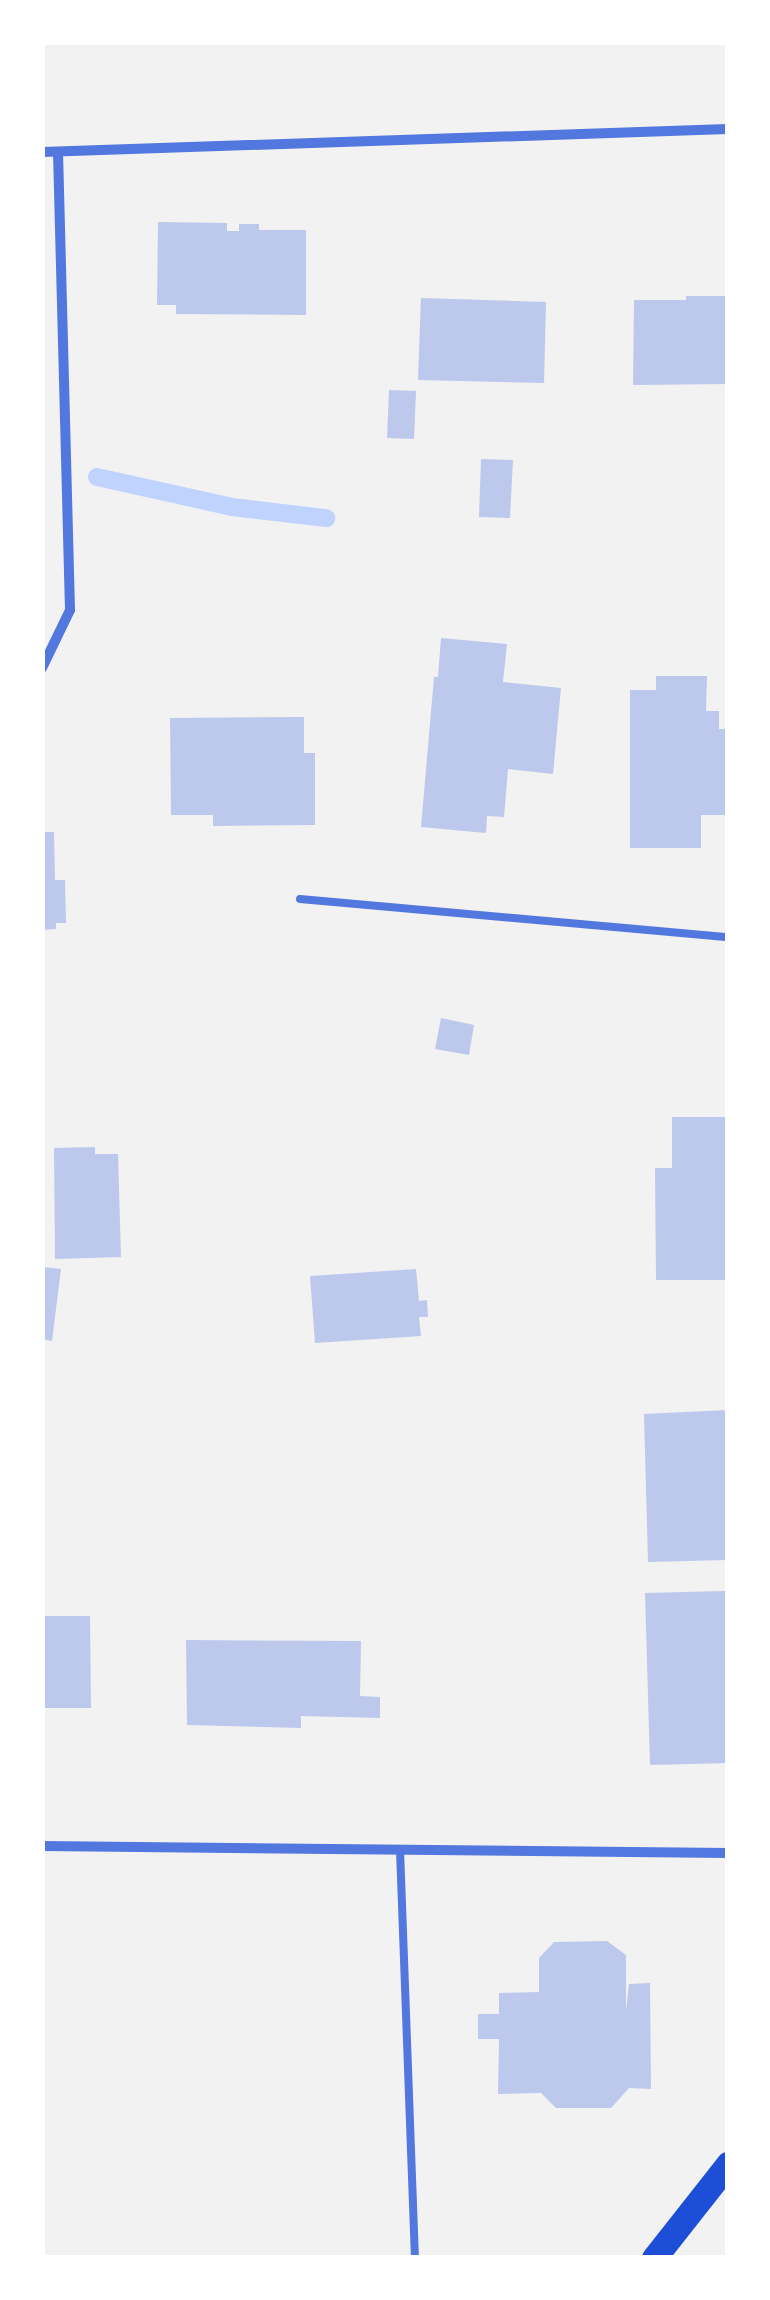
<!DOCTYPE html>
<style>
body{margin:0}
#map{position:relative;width:770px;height:2300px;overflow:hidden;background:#f2f2f2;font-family:Literata,serif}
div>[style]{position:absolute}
.stream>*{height:18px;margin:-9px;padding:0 9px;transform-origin:9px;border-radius:9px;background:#bfd3fe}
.building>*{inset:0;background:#bdc9ec}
.service>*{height:8px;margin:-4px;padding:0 4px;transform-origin:4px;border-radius:4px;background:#5277de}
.minor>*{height:10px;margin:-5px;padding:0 5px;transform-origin:5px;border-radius:5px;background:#5277de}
.primary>*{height:25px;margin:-12.5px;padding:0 12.5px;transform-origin:12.5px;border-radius:12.5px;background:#1d4ed8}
span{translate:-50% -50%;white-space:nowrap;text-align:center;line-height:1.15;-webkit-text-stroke:10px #fff;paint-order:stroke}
.frame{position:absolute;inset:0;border:45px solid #fff;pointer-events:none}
</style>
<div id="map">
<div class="stream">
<i style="left:97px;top:477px;width:138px;rotate:12.5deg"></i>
<i style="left:232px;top:507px;width:95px;rotate:6.7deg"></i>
</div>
<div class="building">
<i style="clip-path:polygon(158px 222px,227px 223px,227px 231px,239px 231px,239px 224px,259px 224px,259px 230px,306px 230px,306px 315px,176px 314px,176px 305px,157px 305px)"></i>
<i style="clip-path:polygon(686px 296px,728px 296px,728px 384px,633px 385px,634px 300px,686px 300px)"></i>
<i style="clip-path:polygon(421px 298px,546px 302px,544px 383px,418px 380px)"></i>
<i style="clip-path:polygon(389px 390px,416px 391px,414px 439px,387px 438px)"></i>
<i style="clip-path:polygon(481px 459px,513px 460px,510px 518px,479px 517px)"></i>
<i style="clip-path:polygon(441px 638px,507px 644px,503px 682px,561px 688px,553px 774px,508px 769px,504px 817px,487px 816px,486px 833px,421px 827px,434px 677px,438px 677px)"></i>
<i style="clip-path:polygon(656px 676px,707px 676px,706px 711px,719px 711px,719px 729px,726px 729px,728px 815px,701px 815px,701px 848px,630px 848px,630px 690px,656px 690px)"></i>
<i style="clip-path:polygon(304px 717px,304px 753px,315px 753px,315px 825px,213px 826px,213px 815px,171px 815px,170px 718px)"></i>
<i style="clip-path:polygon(42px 832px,54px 832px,55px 880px,65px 880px,66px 923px,56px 923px,56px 929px,42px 930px)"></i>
<i style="clip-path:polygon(441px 1018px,474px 1025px,469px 1055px,435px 1049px)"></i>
<i style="clip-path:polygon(672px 1117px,728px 1117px,728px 1280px,656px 1280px,655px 1168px,672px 1168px)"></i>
<i style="clip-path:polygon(95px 1147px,95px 1154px,118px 1154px,121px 1257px,55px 1259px,54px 1148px)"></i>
<i style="clip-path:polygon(42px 1267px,61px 1269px,52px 1341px,42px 1339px)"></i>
<i style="clip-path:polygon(416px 1269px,419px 1301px,427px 1300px,428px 1317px,419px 1317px,421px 1336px,315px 1343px,310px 1276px)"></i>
<i style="clip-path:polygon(728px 1410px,728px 1560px,648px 1562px,644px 1414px)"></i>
<i style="clip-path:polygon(725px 1591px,728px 1763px,650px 1765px,645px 1593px)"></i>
<i style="clip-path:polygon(42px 1616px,90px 1616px,91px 1708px,42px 1708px)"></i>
<i style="clip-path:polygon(186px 1640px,361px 1641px,360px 1696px,380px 1697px,380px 1718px,301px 1716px,301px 1728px,187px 1725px)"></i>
<i style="clip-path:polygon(607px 1941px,626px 1955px,626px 2011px,629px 1984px,650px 1983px,651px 2089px,629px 2088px,611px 2108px,556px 2108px,541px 2093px,498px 2094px,499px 2039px,478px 2039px,478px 2014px,499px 2014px,499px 1993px,539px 1992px,539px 1958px,554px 1942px)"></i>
</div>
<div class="service">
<i style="left:300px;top:899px;width:430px;rotate:5.1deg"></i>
<i style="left:400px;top:1850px;width:408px;rotate:87.9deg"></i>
</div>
<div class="minor">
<i style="left:42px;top:152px;width:686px;rotate:-1.92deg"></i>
<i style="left:42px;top:668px;width:64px;rotate:-64.2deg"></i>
<i style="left:70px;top:610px;width:458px;rotate:-91.5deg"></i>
<i style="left:42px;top:1846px;width:686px;rotate:0.58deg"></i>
</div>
<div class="primary">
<i style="left:654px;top:2258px;width:120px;rotate:-51.8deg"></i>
</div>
<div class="frame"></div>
</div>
